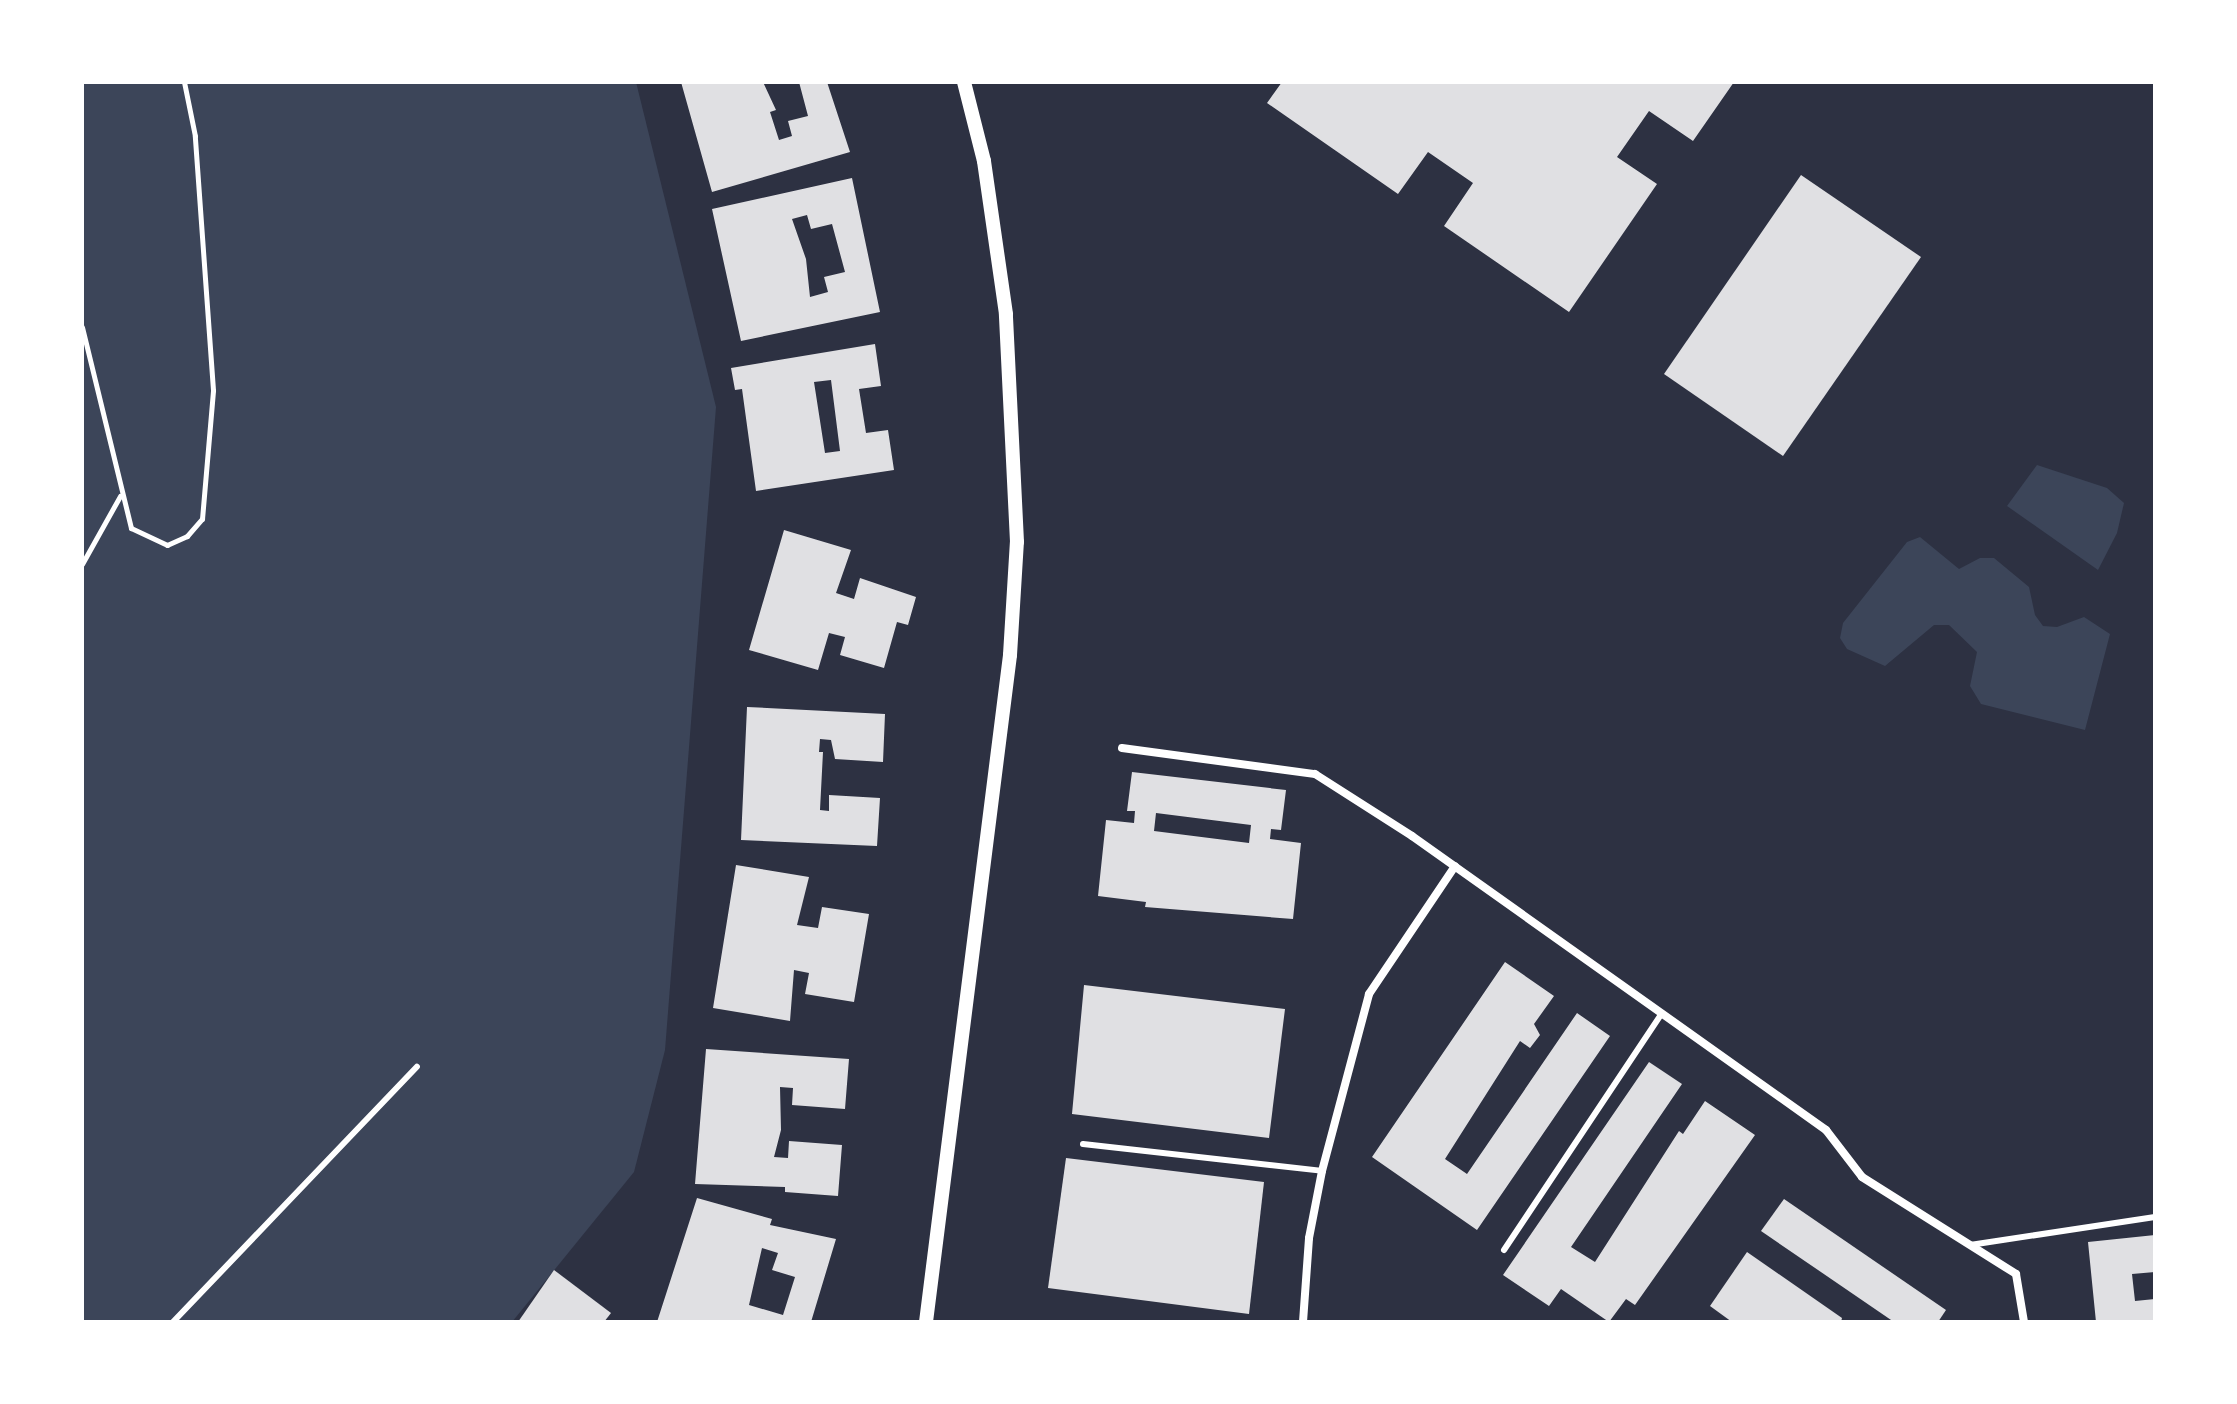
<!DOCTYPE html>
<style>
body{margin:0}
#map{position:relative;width:2237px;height:1404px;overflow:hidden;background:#2d3142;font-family:"DM Sans",sans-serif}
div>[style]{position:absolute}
.green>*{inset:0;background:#3c4559}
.building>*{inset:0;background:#e0e0e3}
.path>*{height:5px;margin:-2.5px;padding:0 2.5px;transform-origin:2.5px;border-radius:2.5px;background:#fff}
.service>*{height:6px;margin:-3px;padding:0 3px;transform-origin:3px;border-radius:3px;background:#fff}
.minor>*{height:8px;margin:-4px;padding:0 4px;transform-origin:4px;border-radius:4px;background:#fff}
.tertiary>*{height:14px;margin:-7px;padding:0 7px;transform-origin:7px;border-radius:7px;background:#fff}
span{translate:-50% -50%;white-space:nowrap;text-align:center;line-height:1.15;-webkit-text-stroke:8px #fff;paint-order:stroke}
.frame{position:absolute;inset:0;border:84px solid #fff;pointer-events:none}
</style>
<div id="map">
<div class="green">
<i style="clip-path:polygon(82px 82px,636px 82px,716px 407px,665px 1050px,634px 1172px,512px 1322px,82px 1322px)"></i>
<i style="clip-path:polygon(2037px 465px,2107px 488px,2124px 503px,2117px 533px,2098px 570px,2007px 506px)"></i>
<i style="clip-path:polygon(1920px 537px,1959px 569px,1980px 558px,1994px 558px,2029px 587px,2035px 615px,2043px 626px,2057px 627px,2084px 617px,2110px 634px,2085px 730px,1981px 704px,1970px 686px,1977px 652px,1949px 625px,1934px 625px,1885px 666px,1847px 649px,1840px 638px,1843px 623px,1907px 542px)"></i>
</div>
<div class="building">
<i style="clip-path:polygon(681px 82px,763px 82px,776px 110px,770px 112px,779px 140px,792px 136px,788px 121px,808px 116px,799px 82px,827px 82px,850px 152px,712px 192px)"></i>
<i style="clip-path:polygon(1282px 82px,1734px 82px,1693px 141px,1649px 111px,1617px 157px,1657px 184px,1569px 312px,1444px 226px,1473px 183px,1428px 152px,1398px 194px,1267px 103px)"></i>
<i style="clip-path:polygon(1801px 175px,1921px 257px,1783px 456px,1664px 374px)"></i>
<i style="clip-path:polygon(evenodd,852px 178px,880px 312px,741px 341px,712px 209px,852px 178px,807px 215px,811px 229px,832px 224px,845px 272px,824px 277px,828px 292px,810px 297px,806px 259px,792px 219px,807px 215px)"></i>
<i style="clip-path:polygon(evenodd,875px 344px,881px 386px,859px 389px,866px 433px,888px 430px,894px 470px,756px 491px,742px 389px,735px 390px,731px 368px,875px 344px,831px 380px,840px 451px,825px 453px,814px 382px,831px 380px)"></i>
<i style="clip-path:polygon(784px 530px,851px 550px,836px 593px,854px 599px,860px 578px,916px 597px,908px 625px,897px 622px,884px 668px,840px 655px,845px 637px,829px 633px,818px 670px,749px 650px)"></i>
<i style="clip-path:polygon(747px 707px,885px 714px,883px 762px,835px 759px,831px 740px,820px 739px,819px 752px,823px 752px,820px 810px,829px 811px,829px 795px,880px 798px,877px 846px,741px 840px)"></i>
<i style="clip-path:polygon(evenodd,1132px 772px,1286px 790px,1281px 830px,1271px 829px,1270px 839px,1301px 843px,1293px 919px,1145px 907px,1146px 902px,1098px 896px,1106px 820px,1134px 823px,1135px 811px,1127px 811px,1132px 772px,1156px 813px,1251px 825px,1249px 843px,1154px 831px,1156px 813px)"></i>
<i style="clip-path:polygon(736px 865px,809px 877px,797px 925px,818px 928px,822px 907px,869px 914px,854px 1002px,805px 994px,809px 973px,794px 970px,790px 1021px,713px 1008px)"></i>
<i style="clip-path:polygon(1505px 962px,1554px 996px,1534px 1024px,1540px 1035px,1530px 1048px,1520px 1041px,1445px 1159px,1467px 1174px,1577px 1013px,1610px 1036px,1477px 1230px,1372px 1157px)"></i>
<i style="clip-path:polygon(1084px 985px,1285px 1009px,1269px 1138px,1072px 1114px)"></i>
<i style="clip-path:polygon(706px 1049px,849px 1059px,845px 1109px,792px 1105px,793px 1088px,780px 1087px,781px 1130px,774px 1157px,788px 1158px,789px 1141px,842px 1145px,838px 1196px,785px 1192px,785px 1187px,695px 1184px)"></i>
<i style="clip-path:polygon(1649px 1062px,1682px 1084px,1571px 1247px,1595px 1262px,1679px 1131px,1683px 1134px,1705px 1101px,1755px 1135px,1635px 1305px,1626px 1299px,1609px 1322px,1561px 1289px,1549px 1306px,1503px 1275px)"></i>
<i style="clip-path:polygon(1066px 1158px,1264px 1182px,1249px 1314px,1048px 1288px)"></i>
<i style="clip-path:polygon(evenodd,697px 1198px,772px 1219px,770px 1225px,836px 1239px,811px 1322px,657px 1322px,697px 1198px,762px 1248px,778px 1253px,772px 1270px,795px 1277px,783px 1315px,749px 1305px,762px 1248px)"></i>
<i style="clip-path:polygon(1784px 1199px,1946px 1310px,1938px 1322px,1894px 1322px,1761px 1231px)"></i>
<i style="clip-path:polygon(2155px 1235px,2155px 1272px,2132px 1274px,2135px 1301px,2155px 1299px,2155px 1322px,2096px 1322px,2088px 1242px)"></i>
<i style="clip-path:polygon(1747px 1252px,1842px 1318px,1841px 1322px,1732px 1322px,1710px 1306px)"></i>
<i style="clip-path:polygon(554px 1270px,611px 1313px,604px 1322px,518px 1322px)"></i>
</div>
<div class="path">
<i style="left:82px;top:327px;width:207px;rotate:76.3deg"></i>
<i style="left:131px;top:528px;width:40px;rotate:25deg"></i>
<i style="left:167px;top:545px;width:22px;rotate:-24deg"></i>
<i style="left:187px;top:536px;width:23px;rotate:-49deg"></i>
<i style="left:202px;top:519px;width:129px;rotate:-85.1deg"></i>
<i style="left:213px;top:390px;width:255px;rotate:-94.1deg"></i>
<i style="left:195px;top:136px;width:55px;rotate:-101.5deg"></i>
<i style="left:82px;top:564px;width:78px;rotate:-60.8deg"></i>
</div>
<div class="service">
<i style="left:1083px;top:1144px;width:241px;rotate:6.4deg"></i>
<i style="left:1970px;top:1245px;width:187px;rotate:-8.6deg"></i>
<i style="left:1504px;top:1250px;width:285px;rotate:-56.3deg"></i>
<i style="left:173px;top:1322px;width:353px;rotate:-46.3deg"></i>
</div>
<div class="minor">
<i style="left:1122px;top:748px;width:195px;rotate:7.7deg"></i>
<i style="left:1315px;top:774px;width:115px;rotate:32.6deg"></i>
<i style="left:1412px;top:836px;width:508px;rotate:35.38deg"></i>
<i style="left:1826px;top:1130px;width:59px;rotate:52.5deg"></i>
<i style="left:1862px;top:1177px;width:182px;rotate:32.2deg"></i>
<i style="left:2016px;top:1274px;width:49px;rotate:80.5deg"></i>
<i style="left:1303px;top:1322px;width:84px;rotate:-85.9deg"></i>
<i style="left:1309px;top:1238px;width:68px;rotate:-79deg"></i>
<i style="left:1322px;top:1171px;width:183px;rotate:-75.1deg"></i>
<i style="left:1369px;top:994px;width:154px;rotate:-56.1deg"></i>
</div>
<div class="tertiary">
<i style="left:926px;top:1322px;width:672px;rotate:-82.82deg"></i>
<i style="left:1010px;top:655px;width:113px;rotate:-86.5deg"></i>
<i style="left:1017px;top:542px;width:228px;rotate:-92.8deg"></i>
<i style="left:1006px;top:314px;width:155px;rotate:-98.2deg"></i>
<i style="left:984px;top:161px;width:81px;rotate:-104.2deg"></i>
</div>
<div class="frame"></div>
</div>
